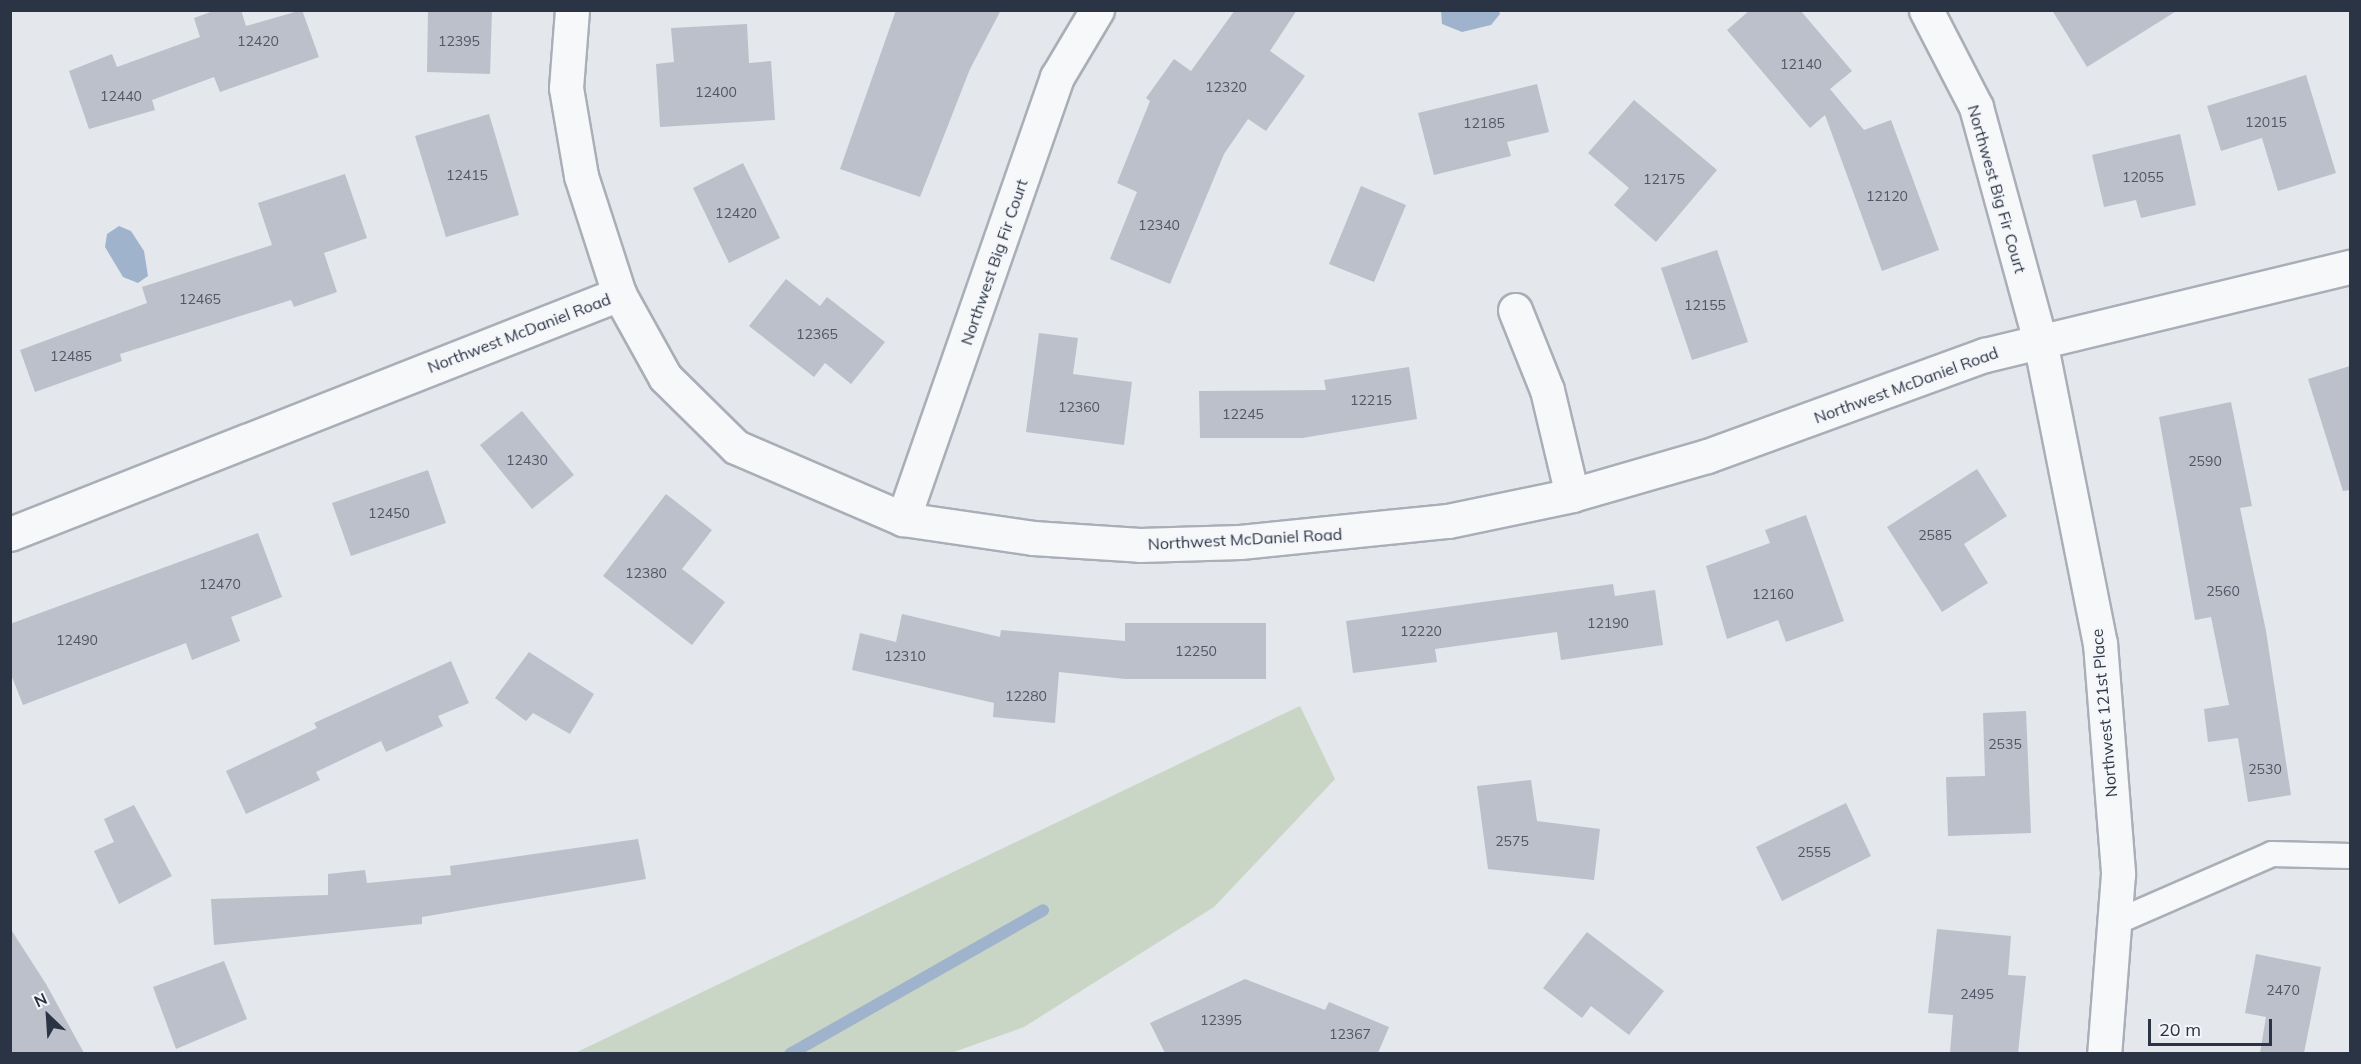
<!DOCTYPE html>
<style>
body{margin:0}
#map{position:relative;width:2361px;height:1064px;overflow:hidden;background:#e4e7ec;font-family:Mulish,sans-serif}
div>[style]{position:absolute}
.green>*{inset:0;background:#c9d6c5}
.water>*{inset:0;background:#9fb4cc}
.stream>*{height:12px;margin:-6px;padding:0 6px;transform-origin:6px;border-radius:6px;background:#9fb4cc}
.building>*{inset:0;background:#bbc0ca}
.roads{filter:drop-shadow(2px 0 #a9aeb7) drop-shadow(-2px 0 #a9aeb7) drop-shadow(0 2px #a9aeb7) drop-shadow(0 -2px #a9aeb7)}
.service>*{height:24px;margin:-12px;padding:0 12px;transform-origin:12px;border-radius:12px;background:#f7f8fa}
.minor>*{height:33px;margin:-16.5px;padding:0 16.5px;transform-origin:16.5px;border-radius:16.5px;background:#f7f8fa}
span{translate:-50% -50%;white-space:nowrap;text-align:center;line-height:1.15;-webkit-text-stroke:4.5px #f4f6f9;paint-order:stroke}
.number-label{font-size:14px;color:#4f5766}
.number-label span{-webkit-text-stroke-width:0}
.street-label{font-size:16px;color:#2b3445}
.frame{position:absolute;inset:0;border:12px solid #2b3445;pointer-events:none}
.north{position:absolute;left:18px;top:986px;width:60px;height:60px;-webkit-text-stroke:4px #f4f6f9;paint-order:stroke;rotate:335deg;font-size:16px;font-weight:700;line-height:24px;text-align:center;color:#2b3445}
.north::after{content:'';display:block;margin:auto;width:21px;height:27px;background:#2b3445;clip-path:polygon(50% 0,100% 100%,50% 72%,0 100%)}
.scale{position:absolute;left:2148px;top:1019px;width:124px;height:27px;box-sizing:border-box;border:3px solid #2b3445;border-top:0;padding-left:8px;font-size:18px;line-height:21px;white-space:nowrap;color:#2b3445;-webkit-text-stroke:4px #f4f6f9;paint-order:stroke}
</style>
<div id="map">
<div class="green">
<i style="clip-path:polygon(1300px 706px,1335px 779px,1214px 907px,1024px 1027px,951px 1053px,575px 1053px)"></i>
</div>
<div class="water">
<i style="clip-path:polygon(1441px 10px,1499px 11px,1500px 14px,1491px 25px,1462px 32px,1442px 24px)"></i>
<i style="clip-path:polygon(119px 226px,131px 231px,144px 251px,148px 276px,138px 283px,123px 277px,105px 247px,107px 234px)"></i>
</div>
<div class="stream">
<i style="left:790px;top:1054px;width:291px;rotate:-29.6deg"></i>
</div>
<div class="building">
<i style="clip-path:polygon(216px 10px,241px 10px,246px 26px,302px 10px,319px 57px,220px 92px,214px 77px,152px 100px,155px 110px,89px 129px,69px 71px,112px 54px,117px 67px,200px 37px,194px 18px)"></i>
<i style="clip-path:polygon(428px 10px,492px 10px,490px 74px,427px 72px)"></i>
<i style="clip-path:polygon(896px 10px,1001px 10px,970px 69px,920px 197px,840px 169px)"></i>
<i style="clip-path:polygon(1235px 10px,1297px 10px,1270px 51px,1305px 76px,1266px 131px,1248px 119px,1224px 154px,1170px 284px,1110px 259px,1137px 192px,1117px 183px,1150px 101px,1146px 98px,1174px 59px,1191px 71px)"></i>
<i style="clip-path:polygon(1750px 10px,1800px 10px,1852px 71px,1830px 89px,1864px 130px,1891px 120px,1939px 250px,1882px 271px,1825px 115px,1810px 128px,1727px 30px)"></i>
<i style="clip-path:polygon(2052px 10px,2178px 10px,2087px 67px)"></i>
<i style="clip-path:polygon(747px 24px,749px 63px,771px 61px,775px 120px,660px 127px,656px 64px,674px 62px,671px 28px)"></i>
<i style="clip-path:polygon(2306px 75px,2336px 173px,2278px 191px,2262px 138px,2221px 151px,2207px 106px)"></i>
<i style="clip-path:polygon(1537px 84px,1549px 132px,1507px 142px,1511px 156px,1434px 175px,1418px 113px)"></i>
<i style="clip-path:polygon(1634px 100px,1717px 170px,1656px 242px,1614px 205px,1629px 188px,1588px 153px)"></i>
<i style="clip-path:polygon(489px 114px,519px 215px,446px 237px,415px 136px)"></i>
<i style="clip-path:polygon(2180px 134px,2196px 205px,2141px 218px,2136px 200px,2104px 207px,2092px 155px)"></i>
<i style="clip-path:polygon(743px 163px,780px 238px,729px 263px,693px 188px)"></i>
<i style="clip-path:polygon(345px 174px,367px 238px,324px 253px,337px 292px,294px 307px,291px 300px,120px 354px,122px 361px,35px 392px,20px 350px,147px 303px,142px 287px,272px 245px,258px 203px)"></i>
<i style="clip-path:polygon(1361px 186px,1406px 205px,1374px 282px,1329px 264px)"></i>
<i style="clip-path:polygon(1717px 250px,1748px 342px,1692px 360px,1661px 268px)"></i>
<i style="clip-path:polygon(786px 279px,820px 306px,827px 297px,885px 342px,851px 384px,825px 363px,814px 377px,749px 326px)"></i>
<i style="clip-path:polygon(1039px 333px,1078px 338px,1073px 374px,1132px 382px,1124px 445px,1026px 432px)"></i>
<i style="clip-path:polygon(2350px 366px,2350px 490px,2343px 491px,2308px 379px)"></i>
<i style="clip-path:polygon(1409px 367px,1417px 419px,1302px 438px,1200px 438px,1199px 391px,1326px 390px,1324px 380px)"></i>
<i style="clip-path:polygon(2231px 402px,2252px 506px,2240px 508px,2266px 631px,2291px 795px,2248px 802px,2238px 738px,2208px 742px,2204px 709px,2229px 705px,2211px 617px,2195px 620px,2159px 417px)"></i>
<i style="clip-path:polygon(522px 411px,574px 475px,532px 509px,480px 445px)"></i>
<i style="clip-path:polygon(1977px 469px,2007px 516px,1964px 544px,1988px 583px,1942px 612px,1887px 527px)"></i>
<i style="clip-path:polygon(428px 470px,446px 523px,351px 556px,332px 503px)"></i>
<i style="clip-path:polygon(666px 494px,712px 530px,682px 569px,725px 602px,692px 645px,603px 576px)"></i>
<i style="clip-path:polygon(1806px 515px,1844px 621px,1786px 642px,1778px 620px,1727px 639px,1706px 566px,1770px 543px,1765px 530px)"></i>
<i style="clip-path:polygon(258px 533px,282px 597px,231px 617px,240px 641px,192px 660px,186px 643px,23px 705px,10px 672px,10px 624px)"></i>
<i style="clip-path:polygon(1613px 584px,1615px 596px,1655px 590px,1663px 645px,1561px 660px,1557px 632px,1435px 649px,1437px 662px,1353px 673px,1346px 621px)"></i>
<i style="clip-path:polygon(902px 614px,1000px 637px,1001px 630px,1125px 641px,1125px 623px,1266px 623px,1266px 679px,1125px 679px,1059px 672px,1055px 723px,993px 717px,994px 703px,852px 670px,860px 633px,896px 642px)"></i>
<i style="clip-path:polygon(529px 652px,594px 694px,570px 734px,533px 713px,526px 721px,495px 698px)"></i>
<i style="clip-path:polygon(451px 661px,469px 703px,438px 716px,443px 726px,386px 752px,381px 741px,316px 772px,320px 780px,246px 814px,226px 771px,317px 728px,314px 723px)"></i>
<i style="clip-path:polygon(2026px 711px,2031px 833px,1948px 836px,1946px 777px,1985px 776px,1983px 713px)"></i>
<i style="clip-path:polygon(1531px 780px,1537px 821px,1600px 829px,1594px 880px,1488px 869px,1477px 786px)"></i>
<i style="clip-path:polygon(1846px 803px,1871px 856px,1782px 901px,1756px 847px)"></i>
<i style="clip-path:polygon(134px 805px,172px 876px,119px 904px,94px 851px,114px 842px,104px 819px)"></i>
<i style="clip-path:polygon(638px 839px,646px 879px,422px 917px,422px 924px,214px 945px,211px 899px,328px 895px,328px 874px,365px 870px,367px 883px,451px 875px,450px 866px)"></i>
<i style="clip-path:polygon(10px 928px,46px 984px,84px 1053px,10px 1053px)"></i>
<i style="clip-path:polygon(1937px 929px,2011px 936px,2008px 975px,2026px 976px,2018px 1053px,1950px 1053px,1953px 1015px,1928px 1013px)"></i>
<i style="clip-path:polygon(1587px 932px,1664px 991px,1629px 1035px,1591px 1006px,1582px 1018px,1543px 988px)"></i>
<i style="clip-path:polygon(2256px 954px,2321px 967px,2304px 1053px,2260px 1053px,2266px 1017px,2245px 1013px)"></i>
<i style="clip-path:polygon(224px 961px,247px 1019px,176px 1049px,153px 987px)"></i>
<i style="clip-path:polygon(1245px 979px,1325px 1010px,1329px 1002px,1389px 1027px,1378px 1053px,1165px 1053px,1150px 1023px)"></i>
</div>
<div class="roads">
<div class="service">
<i style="left:2114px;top:923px;width:172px;rotate:-23.6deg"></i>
<i style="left:2272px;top:854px;width:78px;rotate:1.5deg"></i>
</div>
<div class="minor">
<i style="left:572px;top:10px;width:78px;rotate:94.4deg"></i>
<i style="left:566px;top:88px;width:89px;rotate:80.3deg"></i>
<i style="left:581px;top:176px;width:124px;rotate:72.1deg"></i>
<i style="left:619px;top:294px;width:95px;rotate:61deg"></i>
<i style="left:665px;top:377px;width:100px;rotate:44.6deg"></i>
<i style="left:736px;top:447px;width:182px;rotate:23.3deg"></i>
<i style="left:903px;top:519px;width:131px;rotate:8.3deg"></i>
<i style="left:1033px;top:538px;width:107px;rotate:3.7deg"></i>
<i style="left:1140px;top:545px;width:100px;rotate:-1.7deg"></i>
<i style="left:1240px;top:542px;width:209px;rotate:-5.8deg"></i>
<i style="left:1448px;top:521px;width:127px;rotate:-11.8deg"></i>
<i style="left:1572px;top:495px;width:141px;rotate:-16.1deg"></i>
<i style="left:1707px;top:456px;width:296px;rotate:-20deg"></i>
<i style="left:1985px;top:355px;width:375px;rotate:-13.6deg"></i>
<i style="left:1926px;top:10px;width:109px;rotate:62.7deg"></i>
<i style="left:1976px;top:107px;width:243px;rotate:74.7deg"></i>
<i style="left:2040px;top:341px;width:308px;rotate:78.8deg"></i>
<i style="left:2100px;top:643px;width:232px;rotate:85.5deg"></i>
<i style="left:2118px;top:874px;width:181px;rotate:94.4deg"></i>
<i style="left:1515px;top:310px;width:86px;rotate:68.2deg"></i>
<i style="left:1547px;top:390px;width:108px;rotate:76.6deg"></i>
<i style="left:903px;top:519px;width:468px;rotate:-70.8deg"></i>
<i style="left:1057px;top:77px;width:78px;rotate:-59.2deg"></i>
<i style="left:10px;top:534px;width:655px;rotate:-21.51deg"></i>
</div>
</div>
<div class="number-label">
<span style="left:258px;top:41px">12420</span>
<span style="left:459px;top:41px">12395</span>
<span style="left:1801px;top:64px">12140</span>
<span style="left:1226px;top:87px">12320</span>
<span style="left:716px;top:92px">12400</span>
<span style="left:121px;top:96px">12440</span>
<span style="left:2266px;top:122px">12015</span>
<span style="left:1484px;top:123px">12185</span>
<span style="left:467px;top:175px">12415</span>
<span style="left:2143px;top:177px">12055</span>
<span style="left:1664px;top:179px">12175</span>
<span style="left:1887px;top:196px">12120</span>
<span style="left:736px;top:213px">12420</span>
<span style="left:1159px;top:225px">12340</span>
<span style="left:200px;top:299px">12465</span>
<span style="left:1705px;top:305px">12155</span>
<span style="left:817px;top:334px">12365</span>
<span style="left:71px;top:356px">12485</span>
<span style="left:1371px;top:400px">12215</span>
<span style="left:1079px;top:407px">12360</span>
<span style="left:1243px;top:414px">12245</span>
<span style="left:527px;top:460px">12430</span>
<span style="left:2205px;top:461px">2590</span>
<span style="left:389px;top:513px">12450</span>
<span style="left:1935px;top:535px">2585</span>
<span style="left:646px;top:573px">12380</span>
<span style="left:220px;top:584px">12470</span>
<span style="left:2223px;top:591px">2560</span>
<span style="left:1773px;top:594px">12160</span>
<span style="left:1608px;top:623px">12190</span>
<span style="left:1421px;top:631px">12220</span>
<span style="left:77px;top:640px">12490</span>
<span style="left:1196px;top:651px">12250</span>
<span style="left:905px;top:656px">12310</span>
<span style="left:1026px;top:696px">12280</span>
<span style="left:2005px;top:744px">2535</span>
<span style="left:2265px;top:769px">2530</span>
<span style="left:1512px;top:841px">2575</span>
<span style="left:1814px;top:852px">2555</span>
<span style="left:2283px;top:990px">2470</span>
<span style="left:1977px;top:994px">2495</span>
<span style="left:1221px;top:1020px">12395</span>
<span style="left:1350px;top:1034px">12367</span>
</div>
<div class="street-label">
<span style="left:1997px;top:189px;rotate:74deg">Northwest Big Fir Court</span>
<span style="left:994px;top:262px;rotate:-71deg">Northwest Big Fir Court</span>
<span style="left:519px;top:333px;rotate:-21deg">Northwest McDaniel Road</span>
<span style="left:1906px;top:385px;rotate:-20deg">Northwest McDaniel Road</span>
<span style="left:1245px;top:539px;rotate:-3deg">Northwest McDaniel Road</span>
<span style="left:2104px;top:713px;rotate:-95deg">Northwest 121st Place</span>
</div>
<div class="frame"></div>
<div class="north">N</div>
<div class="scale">20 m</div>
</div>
